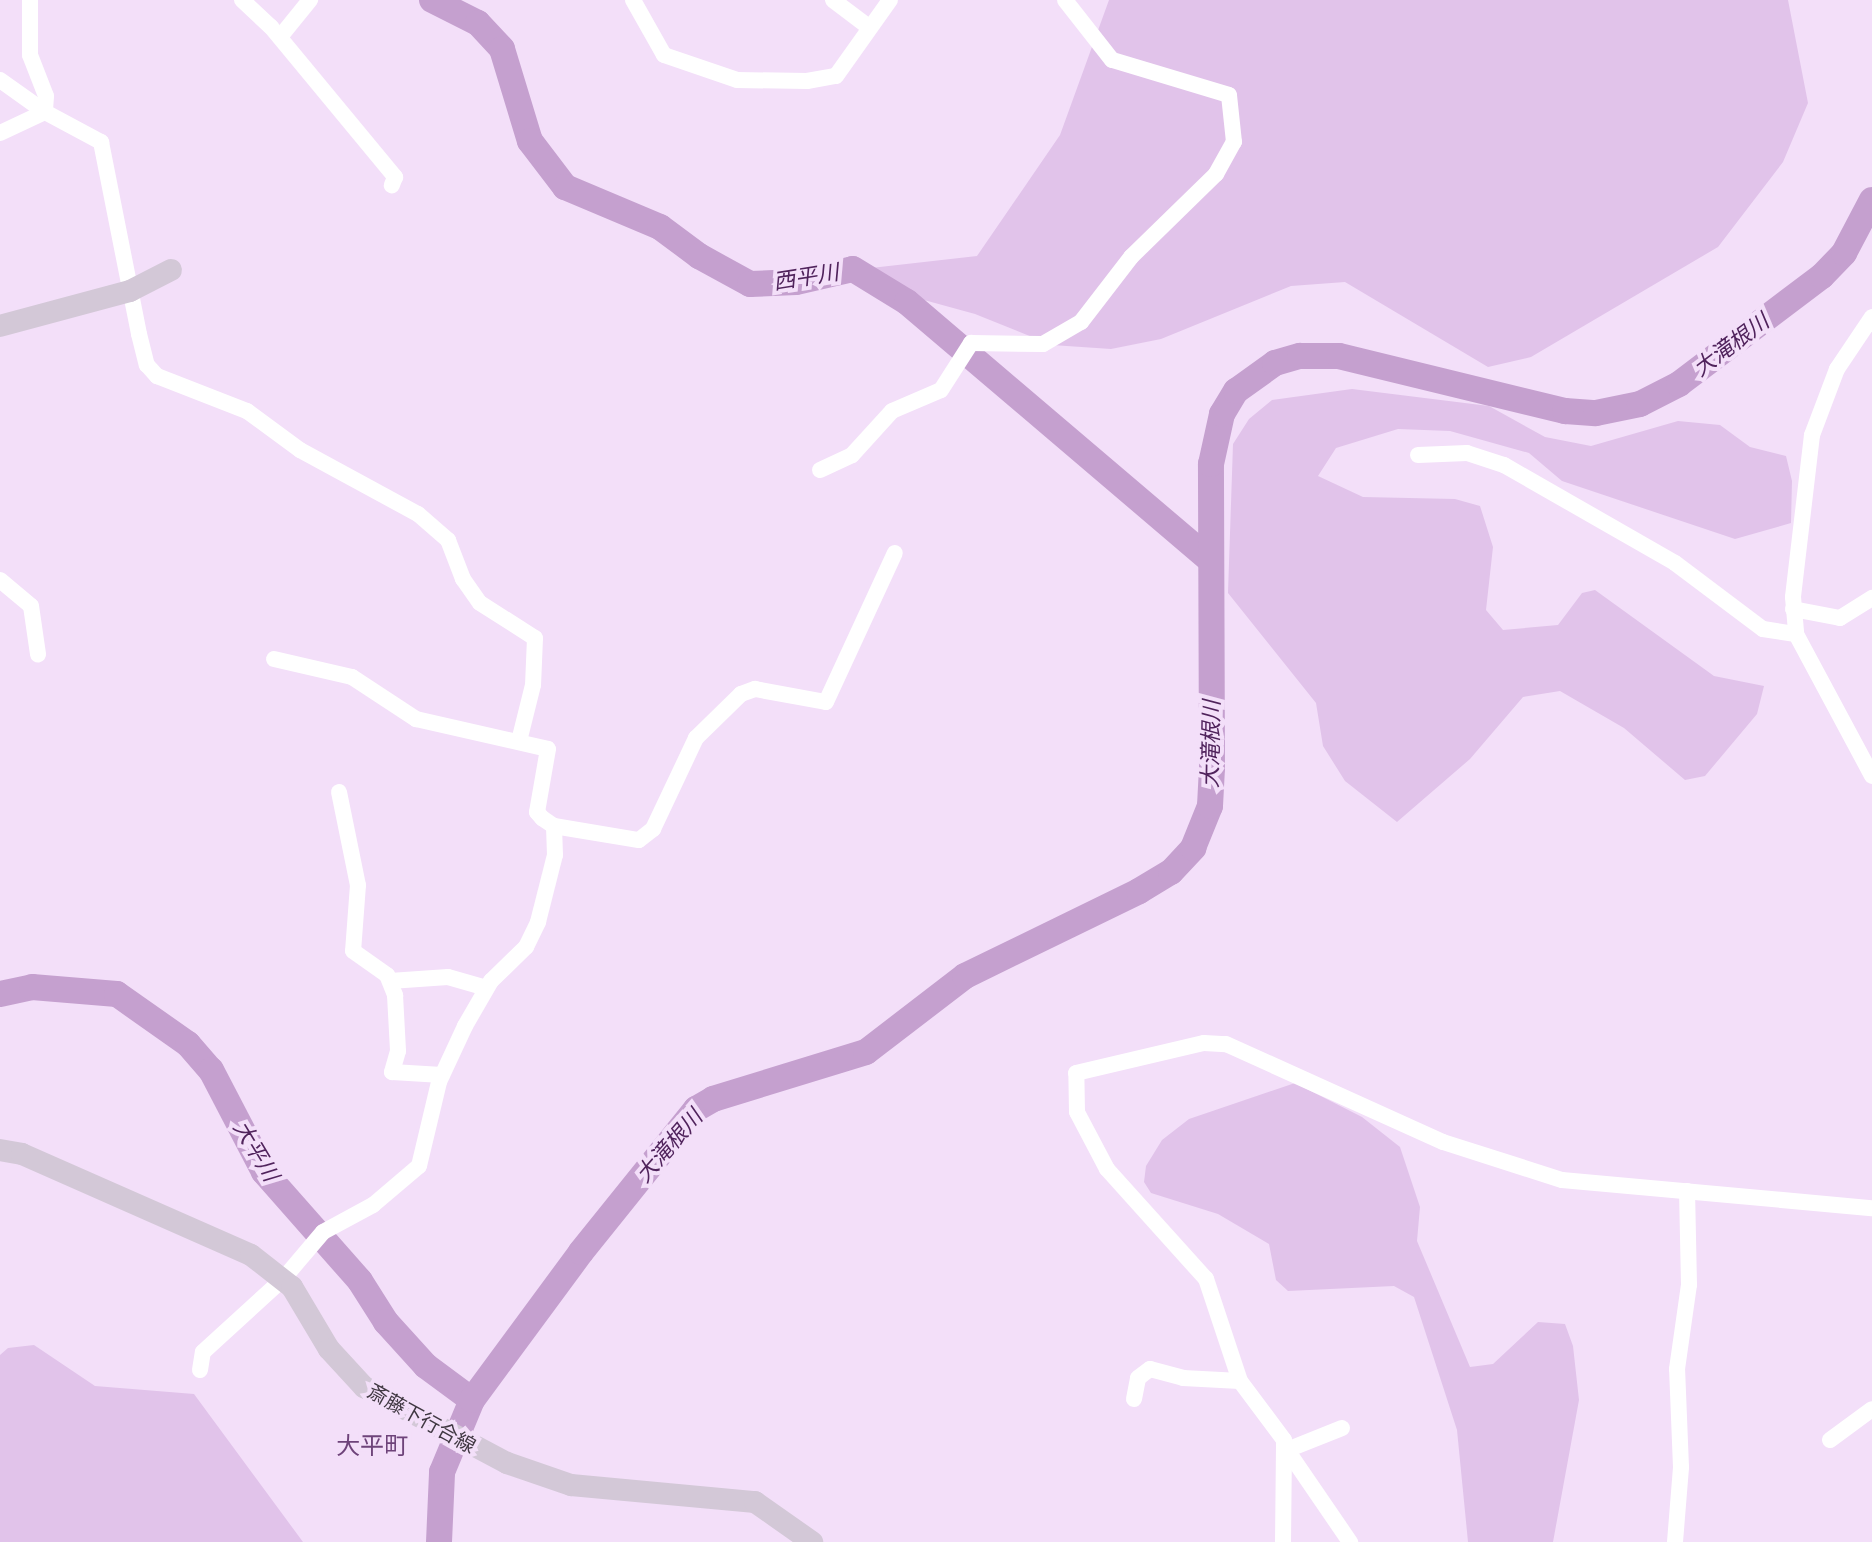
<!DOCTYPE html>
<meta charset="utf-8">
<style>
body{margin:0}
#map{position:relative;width:1872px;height:1542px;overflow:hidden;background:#f3dff9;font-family:"Asap Condensed","Noto Sans JP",sans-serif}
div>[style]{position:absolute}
.green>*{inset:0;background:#e1c3ea}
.river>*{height:26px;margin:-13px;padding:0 13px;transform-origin:13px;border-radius:13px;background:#c5a0cf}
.street>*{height:16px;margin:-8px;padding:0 8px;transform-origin:8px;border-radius:8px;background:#fff}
.secondary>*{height:22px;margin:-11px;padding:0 11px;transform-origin:11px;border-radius:11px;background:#d3c8d7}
span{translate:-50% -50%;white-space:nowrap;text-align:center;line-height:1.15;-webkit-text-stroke:8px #f3dff9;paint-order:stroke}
.street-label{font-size:20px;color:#403842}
.water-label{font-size:22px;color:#50235c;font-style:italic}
.quarter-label{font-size:24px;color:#6e437a}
</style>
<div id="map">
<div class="green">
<i style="clip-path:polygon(1109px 0,1788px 0,1808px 103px,1783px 162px,1718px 247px,1531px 357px,1488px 367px,1345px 282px,1291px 286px,1161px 339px,1111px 349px,1052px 345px,975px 314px,873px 286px,871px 268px,977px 256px,1060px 135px)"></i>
<i style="clip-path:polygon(1352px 389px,1489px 406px,1545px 437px,1591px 446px,1678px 421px,1720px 425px,1750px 447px,1786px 456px,1792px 481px,1791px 523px,1735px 539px,1562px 481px,1529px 453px,1450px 431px,1398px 429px,1336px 448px,1318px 476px,1363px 497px,1455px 499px,1480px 506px,1493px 547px,1486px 610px,1503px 630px,1558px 625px,1582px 593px,1595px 590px,1714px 676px,1764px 686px,1757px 714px,1705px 776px,1685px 780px,1624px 728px,1560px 691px,1523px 697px,1470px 759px,1397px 822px,1345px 781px,1323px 746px,1316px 703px,1228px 593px,1233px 444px,1249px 419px,1272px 400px)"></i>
<i style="clip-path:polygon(1295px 1083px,1362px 1117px,1400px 1147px,1420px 1207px,1417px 1241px,1470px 1367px,1493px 1364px,1538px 1322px,1565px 1324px,1573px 1346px,1579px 1400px,1553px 1542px,1468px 1542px,1457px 1430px,1414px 1297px,1394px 1286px,1288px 1291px,1276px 1280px,1269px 1244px,1218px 1214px,1151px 1193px,1144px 1182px,1146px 1166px,1162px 1140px,1189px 1119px)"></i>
<i style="clip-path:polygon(34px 1345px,95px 1386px,194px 1394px,303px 1542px,0 1542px,0 1355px,8px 1348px)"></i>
</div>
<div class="river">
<i style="left:432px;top:0;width:51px;rotate:26.6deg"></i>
<i style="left:478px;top:23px;width:35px;rotate:47deg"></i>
<i style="left:502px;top:49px;width:96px;rotate:73.1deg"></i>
<i style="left:530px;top:141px;width:58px;rotate:52.7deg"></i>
<i style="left:565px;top:187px;width:103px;rotate:22.8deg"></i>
<i style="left:660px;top:227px;width:49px;rotate:36.6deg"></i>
<i style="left:699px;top:256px;width:58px;rotate:28.8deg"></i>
<i style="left:750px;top:284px;width:46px;rotate:-2.5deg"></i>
<i style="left:796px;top:282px;width:58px;rotate:-12.8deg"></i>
<i style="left:853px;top:269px;width:63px;rotate:31.4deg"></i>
<i style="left:907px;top:302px;width:395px;rotate:40.4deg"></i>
<i style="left:0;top:994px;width:33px;rotate:-12deg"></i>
<i style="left:32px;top:987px;width:85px;rotate:4.7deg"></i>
<i style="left:117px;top:994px;width:87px;rotate:35.2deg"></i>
<i style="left:188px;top:1044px;width:35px;rotate:49deg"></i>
<i style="left:211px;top:1070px;width:115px;rotate:62.5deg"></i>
<i style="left:264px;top:1172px;width:145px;rotate:48.6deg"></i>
<i style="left:360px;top:1281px;width:49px;rotate:57.6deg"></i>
<i style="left:386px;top:1322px;width:59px;rotate:47.7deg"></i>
<i style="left:426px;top:1366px;width:57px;rotate:36.5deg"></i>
<i style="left:439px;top:1542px;width:70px;rotate:-87.5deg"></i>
<i style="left:442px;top:1472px;width:78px;rotate:-67.4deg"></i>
<i style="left:472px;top:1400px;width:184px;rotate:-53.6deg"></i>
<i style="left:581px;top:1252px;width:184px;rotate:-51.2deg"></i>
<i style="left:696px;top:1109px;width:20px;rotate:-30deg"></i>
<i style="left:713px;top:1099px;width:160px;rotate:-17.1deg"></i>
<i style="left:866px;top:1052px;width:125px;rotate:-37.5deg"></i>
<i style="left:965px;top:976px;width:194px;rotate:-26deg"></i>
<i style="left:1139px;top:891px;width:37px;rotate:-31deg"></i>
<i style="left:1171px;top:872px;width:33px;rotate:-47deg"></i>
<i style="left:1193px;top:848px;width:45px;rotate:-68deg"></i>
<i style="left:1210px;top:806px;width:38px;rotate:-87deg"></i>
<i style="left:1212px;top:768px;width:304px;rotate:-90.2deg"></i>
<i style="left:1211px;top:464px;width:51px;rotate:-77.6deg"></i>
<i style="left:1222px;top:414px;width:27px;rotate:-59deg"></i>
<i style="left:1236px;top:391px;width:48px;rotate:-35.7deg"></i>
<i style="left:1275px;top:363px;width:26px;rotate:-16deg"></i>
<i style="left:1300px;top:356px;width:39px"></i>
<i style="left:1339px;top:356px;width:233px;rotate:13.7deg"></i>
<i style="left:1565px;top:411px;width:31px;rotate:4deg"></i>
<i style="left:1596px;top:413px;width:45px;rotate:-11.6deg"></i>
<i style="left:1640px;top:404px;width:44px;rotate:-27.1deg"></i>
<i style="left:1679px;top:384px;width:179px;rotate:-37.1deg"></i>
<i style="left:1822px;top:276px;width:32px;rotate:-46deg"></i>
<i style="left:1844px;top:253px;width:60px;rotate:-62.2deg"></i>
</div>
<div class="street">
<i style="left:30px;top:0;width:55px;rotate:90deg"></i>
<i style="left:30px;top:55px;width:44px;rotate:68.7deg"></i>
<i style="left:46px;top:96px;width:16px;rotate:94deg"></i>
<i style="left:242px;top:0;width:40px;rotate:43deg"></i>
<i style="left:271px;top:27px;width:195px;rotate:50.4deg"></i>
<i style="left:395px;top:177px;width:9px;rotate:111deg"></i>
<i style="left:633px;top:0;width:63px;rotate:60.6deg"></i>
<i style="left:664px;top:55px;width:77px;rotate:18.9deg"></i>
<i style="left:737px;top:80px;width:70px;rotate:0.8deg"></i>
<i style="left:807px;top:81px;width:29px;rotate:-10deg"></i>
<i style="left:836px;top:76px;width:93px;rotate:-54.6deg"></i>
<i style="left:833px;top:0;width:46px;rotate:37.1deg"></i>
<i style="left:280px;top:37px;width:48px;rotate:-51deg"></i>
<i style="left:0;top:80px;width:55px;rotate:35.4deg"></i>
<i style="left:0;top:133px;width:50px;rotate:-25deg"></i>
<i style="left:45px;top:112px;width:64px;rotate:28.2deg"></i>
<i style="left:101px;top:142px;width:196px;rotate:78.8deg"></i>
<i style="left:139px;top:334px;width:32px;rotate:76deg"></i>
<i style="left:147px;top:365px;width:15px;rotate:48deg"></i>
<i style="left:157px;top:376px;width:97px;rotate:21.3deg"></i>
<i style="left:247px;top:411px;width:66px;rotate:36.3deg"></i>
<i style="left:300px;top:450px;width:134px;rotate:28.5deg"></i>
<i style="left:418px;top:514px;width:40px;rotate:41deg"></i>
<i style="left:448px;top:540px;width:42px;rotate:69deg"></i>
<i style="left:463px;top:579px;width:29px;rotate:55deg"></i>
<i style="left:480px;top:603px;width:65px;rotate:32.5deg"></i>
<i style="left:535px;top:638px;width:47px;rotate:92.4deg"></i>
<i style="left:533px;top:685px;width:58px;rotate:104deg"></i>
<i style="left:1872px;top:317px;width:63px;rotate:123.9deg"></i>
<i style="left:1837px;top:369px;width:71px;rotate:110.7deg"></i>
<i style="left:1812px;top:435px;width:163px;rotate:96.7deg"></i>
<i style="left:1793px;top:597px;width:37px;rotate:85deg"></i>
<i style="left:1796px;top:634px;width:161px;rotate:61.8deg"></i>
<i style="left:1418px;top:455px;width:49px;rotate:-2.3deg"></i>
<i style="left:1467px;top:453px;width:39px;rotate:18deg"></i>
<i style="left:1504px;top:465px;width:197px;rotate:29.8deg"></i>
<i style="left:1675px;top:563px;width:110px;rotate:36.9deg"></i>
<i style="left:1763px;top:629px;width:33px;rotate:9deg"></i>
<i style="left:820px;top:470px;width:35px;rotate:-25deg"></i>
<i style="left:852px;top:455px;width:59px;rotate:-47.7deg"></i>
<i style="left:892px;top:411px;width:53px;rotate:-23.2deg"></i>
<i style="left:941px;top:390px;width:56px;rotate:-57.4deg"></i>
<i style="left:971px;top:343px;width:72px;rotate:0.8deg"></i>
<i style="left:1043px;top:344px;width:44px;rotate:-30.1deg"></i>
<i style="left:1081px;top:322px;width:82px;rotate:-52.4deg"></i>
<i style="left:1131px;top:257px;width:119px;rotate:-44.3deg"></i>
<i style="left:1216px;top:174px;width:37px;rotate:-61deg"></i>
<i style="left:1234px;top:142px;width:47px;rotate:-96.1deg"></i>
<i style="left:1229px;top:95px;width:122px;rotate:-163.3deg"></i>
<i style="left:1112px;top:60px;width:76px;rotate:-128.1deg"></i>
<i style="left:0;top:580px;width:40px;rotate:40deg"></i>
<i style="left:31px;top:606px;width:49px;rotate:81.7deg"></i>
<i style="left:1793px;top:609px;width:48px;rotate:10.8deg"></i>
<i style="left:1840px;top:618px;width:38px;rotate:-32deg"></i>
<i style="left:274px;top:659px;width:80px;rotate:13deg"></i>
<i style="left:352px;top:677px;width:77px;rotate:33.3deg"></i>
<i style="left:416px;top:719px;width:135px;rotate:12.8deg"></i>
<i style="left:548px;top:749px;width:64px;rotate:99.9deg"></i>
<i style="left:537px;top:812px;width:8px;rotate:50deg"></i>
<i style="left:542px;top:818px;width:14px;rotate:34deg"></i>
<i style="left:554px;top:826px;width:86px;rotate:9.4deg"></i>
<i style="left:639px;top:840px;width:18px;rotate:-38deg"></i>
<i style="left:653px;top:829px;width:101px;rotate:-64.7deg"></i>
<i style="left:696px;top:738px;width:63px;rotate:-44.4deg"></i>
<i style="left:741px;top:694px;width:15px;rotate:-20deg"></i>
<i style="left:755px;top:689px;width:72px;rotate:10.4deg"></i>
<i style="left:826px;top:702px;width:164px;rotate:-65.2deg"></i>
<i style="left:339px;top:792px;width:95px;rotate:78.5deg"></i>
<i style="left:358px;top:885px;width:66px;rotate:94.3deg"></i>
<i style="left:353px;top:951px;width:42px;rotate:35.2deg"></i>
<i style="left:387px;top:975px;width:22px;rotate:68deg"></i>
<i style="left:395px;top:995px;width:56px;rotate:86.9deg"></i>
<i style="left:398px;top:1051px;width:22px;rotate:106deg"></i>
<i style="left:392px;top:1072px;width:50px;rotate:3.4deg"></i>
<i style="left:390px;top:981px;width:58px;rotate:-3.9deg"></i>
<i style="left:448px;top:977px;width:40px;rotate:16deg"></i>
<i style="left:200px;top:1370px;width:18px;rotate:-81deg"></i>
<i style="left:203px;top:1352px;width:110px;rotate:-42.4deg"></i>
<i style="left:284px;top:1278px;width:60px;rotate:-49.7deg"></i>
<i style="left:323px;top:1232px;width:57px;rotate:-28.4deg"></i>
<i style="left:373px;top:1205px;width:60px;rotate:-40.3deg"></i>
<i style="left:419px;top:1166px;width:86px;rotate:-76.6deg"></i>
<i style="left:439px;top:1082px;width:62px;rotate:-65.1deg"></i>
<i style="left:465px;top:1026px;width:52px;rotate:-60deg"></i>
<i style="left:491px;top:981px;width:49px;rotate:-44.2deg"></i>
<i style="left:526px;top:947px;width:28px;rotate:-64deg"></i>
<i style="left:538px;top:922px;width:69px;rotate:-75.8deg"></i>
<i style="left:555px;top:855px;width:29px;rotate:-92deg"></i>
<i style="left:1134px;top:1399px;width:21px;rotate:-79deg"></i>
<i style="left:1138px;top:1378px;width:15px;rotate:-37deg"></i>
<i style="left:1150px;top:1369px;width:34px;rotate:15deg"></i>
<i style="left:1183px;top:1378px;width:57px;rotate:3deg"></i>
<i style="left:1342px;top:1428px;width:59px;rotate:158.2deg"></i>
<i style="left:1287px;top:1450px;width:112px;rotate:55.6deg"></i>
<i style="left:1830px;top:1440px;width:52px;rotate:-36.4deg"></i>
<i style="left:1283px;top:1542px;width:102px;rotate:-89.4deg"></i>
<i style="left:1284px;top:1440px;width:74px;rotate:-126.7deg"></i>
<i style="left:1240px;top:1381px;width:108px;rotate:-108.4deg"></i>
<i style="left:1206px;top:1279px;width:148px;rotate:-132deg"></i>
<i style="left:1107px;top:1169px;width:64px;rotate:-117.8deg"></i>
<i style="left:1077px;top:1112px;width:39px;rotate:-91deg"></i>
<i style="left:1076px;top:1073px;width:131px;rotate:-13.2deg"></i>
<i style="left:1204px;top:1043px;width:22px;rotate:3deg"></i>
<i style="left:1226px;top:1044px;width:238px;rotate:24.3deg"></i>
<i style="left:1443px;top:1142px;width:125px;rotate:17.7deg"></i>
<i style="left:1562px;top:1180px;width:311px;rotate:5.2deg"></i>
<i style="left:1675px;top:1542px;width:75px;rotate:-85.4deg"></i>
<i style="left:1681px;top:1467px;width:98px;rotate:-92.3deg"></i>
<i style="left:1677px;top:1369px;width:85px;rotate:-81.9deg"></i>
<i style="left:1689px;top:1285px;width:94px;rotate:-91.2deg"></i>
</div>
<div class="secondary">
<i style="left:0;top:326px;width:135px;rotate:-15.1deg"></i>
<i style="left:130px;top:291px;width:46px;rotate:-27.1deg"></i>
<i style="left:0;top:1150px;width:22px;rotate:10deg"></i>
<i style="left:22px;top:1154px;width:250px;rotate:23.8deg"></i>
<i style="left:251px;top:1255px;width:52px;rotate:38deg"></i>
<i style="left:292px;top:1287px;width:72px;rotate:59.2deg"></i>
<i style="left:329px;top:1349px;width:52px;rotate:47.4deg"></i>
<i style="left:364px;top:1387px;width:162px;rotate:28deg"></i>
<i style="left:507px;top:1463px;width:68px;rotate:19deg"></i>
<i style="left:571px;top:1485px;width:185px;rotate:5.3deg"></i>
<i style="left:755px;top:1502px;width:70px;rotate:35.1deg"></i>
</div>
<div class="street-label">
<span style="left:422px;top:1418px;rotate:29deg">斎藤下行合線</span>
</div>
<div class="water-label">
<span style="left:806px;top:277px;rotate:-9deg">西平川</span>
<span style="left:1731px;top:345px;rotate:-37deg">大滝根川</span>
<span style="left:1211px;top:744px;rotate:-89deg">大滝根川</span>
<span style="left:669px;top:1146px;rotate:-49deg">大滝根川</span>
<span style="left:256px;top:1151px;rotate:59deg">大平川</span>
</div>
<div class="quarter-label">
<span style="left:372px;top:1446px">大平町</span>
</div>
</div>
